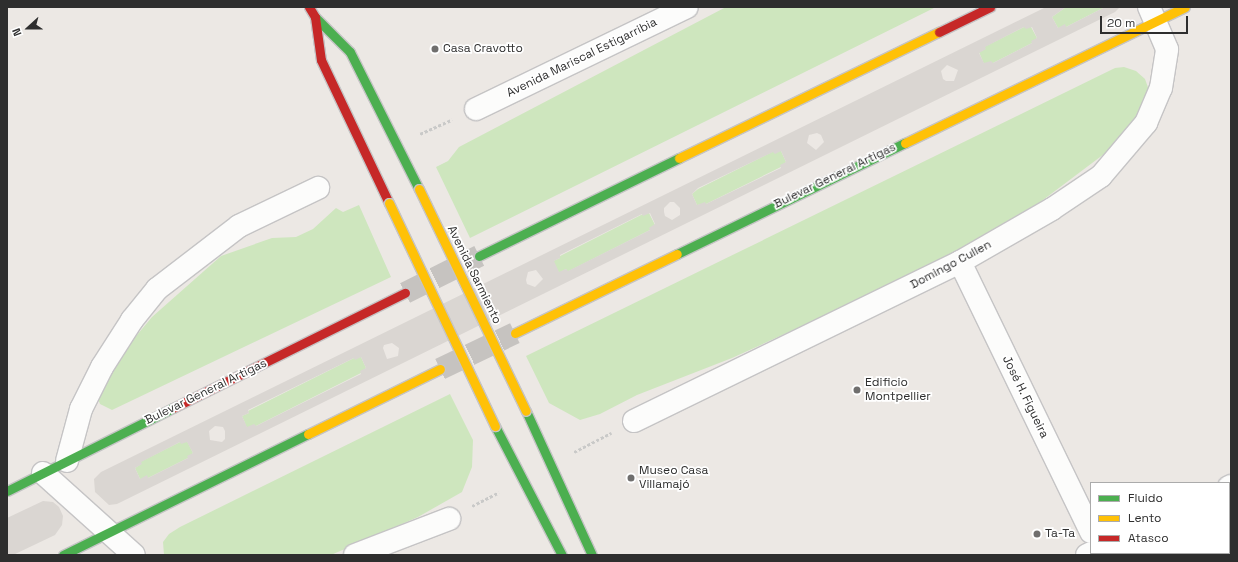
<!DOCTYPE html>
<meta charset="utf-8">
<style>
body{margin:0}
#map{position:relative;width:1238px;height:562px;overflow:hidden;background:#ece8e4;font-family:"Space Grotesk",sans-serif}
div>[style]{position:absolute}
.green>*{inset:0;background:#cee6be}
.plaza>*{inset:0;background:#dad6d2}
.secondary-tunnel>*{height:22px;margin-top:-11px;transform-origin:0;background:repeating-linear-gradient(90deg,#c6c3c0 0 22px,transparent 0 33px)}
.path>*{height:2.5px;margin-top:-1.25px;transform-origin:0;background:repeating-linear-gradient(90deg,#c9c9c8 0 3px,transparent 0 5px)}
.roads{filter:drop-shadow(1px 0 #c5c4c5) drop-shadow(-1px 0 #c5c4c5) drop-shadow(0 1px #c5c4c5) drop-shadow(0 -1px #c5c4c5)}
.street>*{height:22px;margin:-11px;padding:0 11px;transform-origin:11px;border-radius:11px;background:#fcfcfb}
.fast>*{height:9px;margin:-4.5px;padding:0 4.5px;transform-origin:4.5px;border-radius:4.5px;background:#4caf50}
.slow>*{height:9px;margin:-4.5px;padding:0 4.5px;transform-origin:4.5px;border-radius:4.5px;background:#ffc107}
.jam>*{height:9px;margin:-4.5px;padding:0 4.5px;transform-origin:4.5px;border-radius:4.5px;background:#c62828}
.bridges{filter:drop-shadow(1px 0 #c5c4c5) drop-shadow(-1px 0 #c5c4c5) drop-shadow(0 1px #c5c4c5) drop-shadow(0 -1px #c5c4c5)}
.slow-bridge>*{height:9px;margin:-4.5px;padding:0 4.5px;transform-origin:4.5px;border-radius:4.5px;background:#ffc107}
.dots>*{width:11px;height:11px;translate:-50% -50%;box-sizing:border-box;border:2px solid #fff;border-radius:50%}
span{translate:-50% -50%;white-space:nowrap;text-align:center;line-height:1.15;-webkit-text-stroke:3.5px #fff;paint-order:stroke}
.poi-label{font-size:12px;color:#2e2e2e}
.left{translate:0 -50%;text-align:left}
.street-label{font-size:12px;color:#2e2e2e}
.frame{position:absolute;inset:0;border:8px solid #2e2e2e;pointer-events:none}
.legend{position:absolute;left:1090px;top:482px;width:140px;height:72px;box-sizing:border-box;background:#fff;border:1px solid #ababab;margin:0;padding:5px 7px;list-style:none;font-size:12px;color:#2e2e2e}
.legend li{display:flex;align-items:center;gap:8px;height:20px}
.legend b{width:20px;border:1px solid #ababab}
.north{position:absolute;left:8px;top:8px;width:40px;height:40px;-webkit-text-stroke:3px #fff;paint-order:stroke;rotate:249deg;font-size:11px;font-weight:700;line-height:16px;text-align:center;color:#2e2e2e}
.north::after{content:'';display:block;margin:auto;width:14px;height:18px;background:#2e2e2e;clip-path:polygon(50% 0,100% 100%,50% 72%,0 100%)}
.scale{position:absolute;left:1100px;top:16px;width:88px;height:18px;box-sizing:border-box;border:2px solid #2e2e2e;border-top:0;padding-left:5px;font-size:12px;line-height:14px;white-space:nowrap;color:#2e2e2e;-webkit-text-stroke:3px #fff;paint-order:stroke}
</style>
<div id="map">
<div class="green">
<i style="clip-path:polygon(726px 7px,936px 7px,470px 238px,436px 167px,448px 161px,459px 147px)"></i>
<i style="clip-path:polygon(1066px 7px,1105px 7px,1066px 27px,1058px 28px,1052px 17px)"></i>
<i style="clip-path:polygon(1024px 27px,1031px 27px,1037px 38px,1032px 43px,993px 63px,984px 64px,979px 52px,985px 49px,984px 47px)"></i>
<i style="clip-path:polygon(1124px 67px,1136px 71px,1145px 79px,1150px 93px,1145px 115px,1120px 142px,1039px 203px,912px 276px,732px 358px,637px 395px,600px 414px,580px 420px,549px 403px,526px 356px,1115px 68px)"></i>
<i style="clip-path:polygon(774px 151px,781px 151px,786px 162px,781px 167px,706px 204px,697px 205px,692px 194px,698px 189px)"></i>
<i style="clip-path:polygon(359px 205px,391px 277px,112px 410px,100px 404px,98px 399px,107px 371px,152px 317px,221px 256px,272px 238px,296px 237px,313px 229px,336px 208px,343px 212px)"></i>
<i style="clip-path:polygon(649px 213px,655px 225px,650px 230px,567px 272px,566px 269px,559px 273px,553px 261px,560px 258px,560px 256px,643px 214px)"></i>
<i style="clip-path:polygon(361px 357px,366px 368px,361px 373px,256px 426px,247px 428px,242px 416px,249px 413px,248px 411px,354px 358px)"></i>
<i style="clip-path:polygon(450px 394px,473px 440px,472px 467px,462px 492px,418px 517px,331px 555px,164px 555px,163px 542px,169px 534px,180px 527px)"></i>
<i style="clip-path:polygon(187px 441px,193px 453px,188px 458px,148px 478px,140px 479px,135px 468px,141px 464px,140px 462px,180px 442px)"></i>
</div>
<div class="plaza">
<i style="clip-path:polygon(evenodd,1046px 7px,1066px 7px,1052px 17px,1058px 28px,1065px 24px,1066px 27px,1105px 7px,1120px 7px,1115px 12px,117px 504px,109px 505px,95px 492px,94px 479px,101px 472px,1046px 7px,1024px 27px,1026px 29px,1032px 27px,1037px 38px,1031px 41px,1032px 43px,993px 63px,991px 61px,984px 63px,979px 53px,986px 49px,985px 47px,1024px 27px,1046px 7px,947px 65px,958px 70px,954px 81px,946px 81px,943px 79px,941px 71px,947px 65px,1046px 7px,817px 133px,821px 135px,824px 142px,816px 150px,807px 143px,809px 135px,817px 133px,1046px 7px,781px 151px,786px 162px,780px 165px,781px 168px,706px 204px,705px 202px,697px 205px,692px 194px,698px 188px,773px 152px,775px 154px,781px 151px,1046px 7px,670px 202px,674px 202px,680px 208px,680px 215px,672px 220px,665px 216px,664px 212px,664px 208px,670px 202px,1046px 7px,650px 213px,655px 224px,649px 228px,650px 230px,568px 271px,566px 269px,559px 272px,554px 261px,560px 258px,560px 255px,642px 214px,643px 216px,650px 213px,1046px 7px,536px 270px,543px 279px,535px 287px,527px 284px,526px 280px,528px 272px,536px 270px,1046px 7px,392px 343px,399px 348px,398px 356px,387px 359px,383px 348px,384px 345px,392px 343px,1046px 7px,361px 357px,366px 368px,360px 371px,361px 374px,256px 426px,254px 424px,247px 427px,242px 416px,249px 413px,248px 410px,354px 358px,355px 360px,361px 357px,1046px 7px,215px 426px,223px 427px,225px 431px,225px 439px,222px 442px,210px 440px,209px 431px,215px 426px,1046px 7px,180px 442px,181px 444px,187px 442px,193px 453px,187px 456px,188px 458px,148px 478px,147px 475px,140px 479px,135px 468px,142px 464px,141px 462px,180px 442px)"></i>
<i style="clip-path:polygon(43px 501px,53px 502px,59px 507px,63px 516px,62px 525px,55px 535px,13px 555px,7px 555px,7px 518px)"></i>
</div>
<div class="secondary-tunnel">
<i style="left:405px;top:293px;width:83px;rotate:-26.6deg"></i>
<i style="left:440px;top:369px;width:83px;rotate:-25.6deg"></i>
</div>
<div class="path">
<i style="left:420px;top:134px;width:35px;rotate:-24deg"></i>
<i style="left:574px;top:452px;width:42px;rotate:-27.2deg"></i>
<i style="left:472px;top:506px;width:30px;rotate:-27deg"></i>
</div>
<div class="roads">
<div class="street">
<i style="left:476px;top:109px;width:234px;rotate:-25.8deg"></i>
<i style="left:960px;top:262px;width:300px;rotate:64.1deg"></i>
<i style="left:634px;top:421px;width:363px;rotate:-26deg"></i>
<i style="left:960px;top:262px;width:106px;rotate:-29.9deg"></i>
<i style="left:1052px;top:209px;width:59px;rotate:-34deg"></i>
<i style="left:1101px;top:176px;width:70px;rotate:-49.7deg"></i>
<i style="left:1146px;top:123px;width:38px;rotate:-67deg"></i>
<i style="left:1161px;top:88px;width:39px;rotate:-81deg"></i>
<i style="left:1167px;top:49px;width:46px;rotate:-113.2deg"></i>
<i style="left:67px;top:461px;width:54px;rotate:-74.9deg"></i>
<i style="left:81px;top:409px;width:47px;rotate:-63.4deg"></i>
<i style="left:102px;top:367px;width:56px;rotate:-57.4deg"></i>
<i style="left:132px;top:320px;width:40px;rotate:-51deg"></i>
<i style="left:157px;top:289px;width:103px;rotate:-37.5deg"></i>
<i style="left:239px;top:226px;width:88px;rotate:-25.7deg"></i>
<i style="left:43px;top:473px;width:122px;rotate:42deg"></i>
<i style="left:1229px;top:487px;width:2px;rotate:-27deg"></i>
<i style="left:355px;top:555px;width:101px;rotate:-21deg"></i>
<i style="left:1087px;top:555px;width:4px;rotate:-27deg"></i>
</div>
<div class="fast">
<i style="left:315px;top:17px;width:49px;rotate:45deg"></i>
<i style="left:350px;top:52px;width:153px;rotate:63.3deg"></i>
<i style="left:677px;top:254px;width:254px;rotate:-26deg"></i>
<i style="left:479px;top:256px;width:223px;rotate:-26.1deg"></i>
<i style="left:526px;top:411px;width:158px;rotate:65.4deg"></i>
<i style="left:495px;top:426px;width:145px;rotate:62.6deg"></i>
<i style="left:7px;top:491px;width:186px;rotate:-26.6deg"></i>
<i style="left:63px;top:555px;width:273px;rotate:-26.3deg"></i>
</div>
<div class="slow">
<i style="left:905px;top:143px;width:311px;rotate:-25.9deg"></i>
<i style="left:679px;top:158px;width:289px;rotate:-25.9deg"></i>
<i style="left:515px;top:333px;width:180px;rotate:-26deg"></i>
<i style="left:308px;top:434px;width:147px;rotate:-26.2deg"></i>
</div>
<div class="jam">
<i style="left:309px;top:7px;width:12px;rotate:59deg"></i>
<i style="left:315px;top:17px;width:43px;rotate:82.1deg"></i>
<i style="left:321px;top:60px;width:158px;rotate:64.6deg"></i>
<i style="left:939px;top:32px;width:57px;rotate:-26.1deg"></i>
<i style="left:173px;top:408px;width:259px;rotate:-26.4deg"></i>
</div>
</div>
<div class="bridges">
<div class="slow-bridge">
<i style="left:419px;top:189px;width:246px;rotate:64.3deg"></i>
<i style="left:389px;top:203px;width:247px;rotate:64.6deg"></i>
</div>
</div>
<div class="dots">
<i style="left:435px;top:49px;background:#706f6e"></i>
<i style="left:857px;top:390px;background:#706f6e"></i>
<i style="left:631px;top:478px;background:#706f6e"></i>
<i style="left:1037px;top:534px;background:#706f6e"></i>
</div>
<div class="poi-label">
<span class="left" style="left:443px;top:49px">Casa Cravotto</span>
<span class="left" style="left:865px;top:390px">Edificio<br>Montpellier</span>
<span class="left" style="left:639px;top:478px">Museo Casa<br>Villamajó</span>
<span class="left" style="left:1045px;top:534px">Ta-Ta</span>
</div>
<div class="street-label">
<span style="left:582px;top:58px;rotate:-26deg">Avenida Mariscal Estigarribia</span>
<span style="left:835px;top:176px;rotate:-26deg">Bulevar General Artigas</span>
<span style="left:951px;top:265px;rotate:-28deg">Domingo Cullen</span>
<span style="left:474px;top:275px;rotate:64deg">Avenida Sarmiento</span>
<span style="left:206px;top:392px;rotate:-26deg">Bulevar General Artigas</span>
<span style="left:1025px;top:397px;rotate:64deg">José H. Figueira</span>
</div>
<div class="frame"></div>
<ul class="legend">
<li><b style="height:5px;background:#4caf50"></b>Fluido</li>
<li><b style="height:5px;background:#ffc107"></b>Lento</li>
<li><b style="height:5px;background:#c62828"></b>Atasco</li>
</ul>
<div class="north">N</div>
<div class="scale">20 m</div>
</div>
